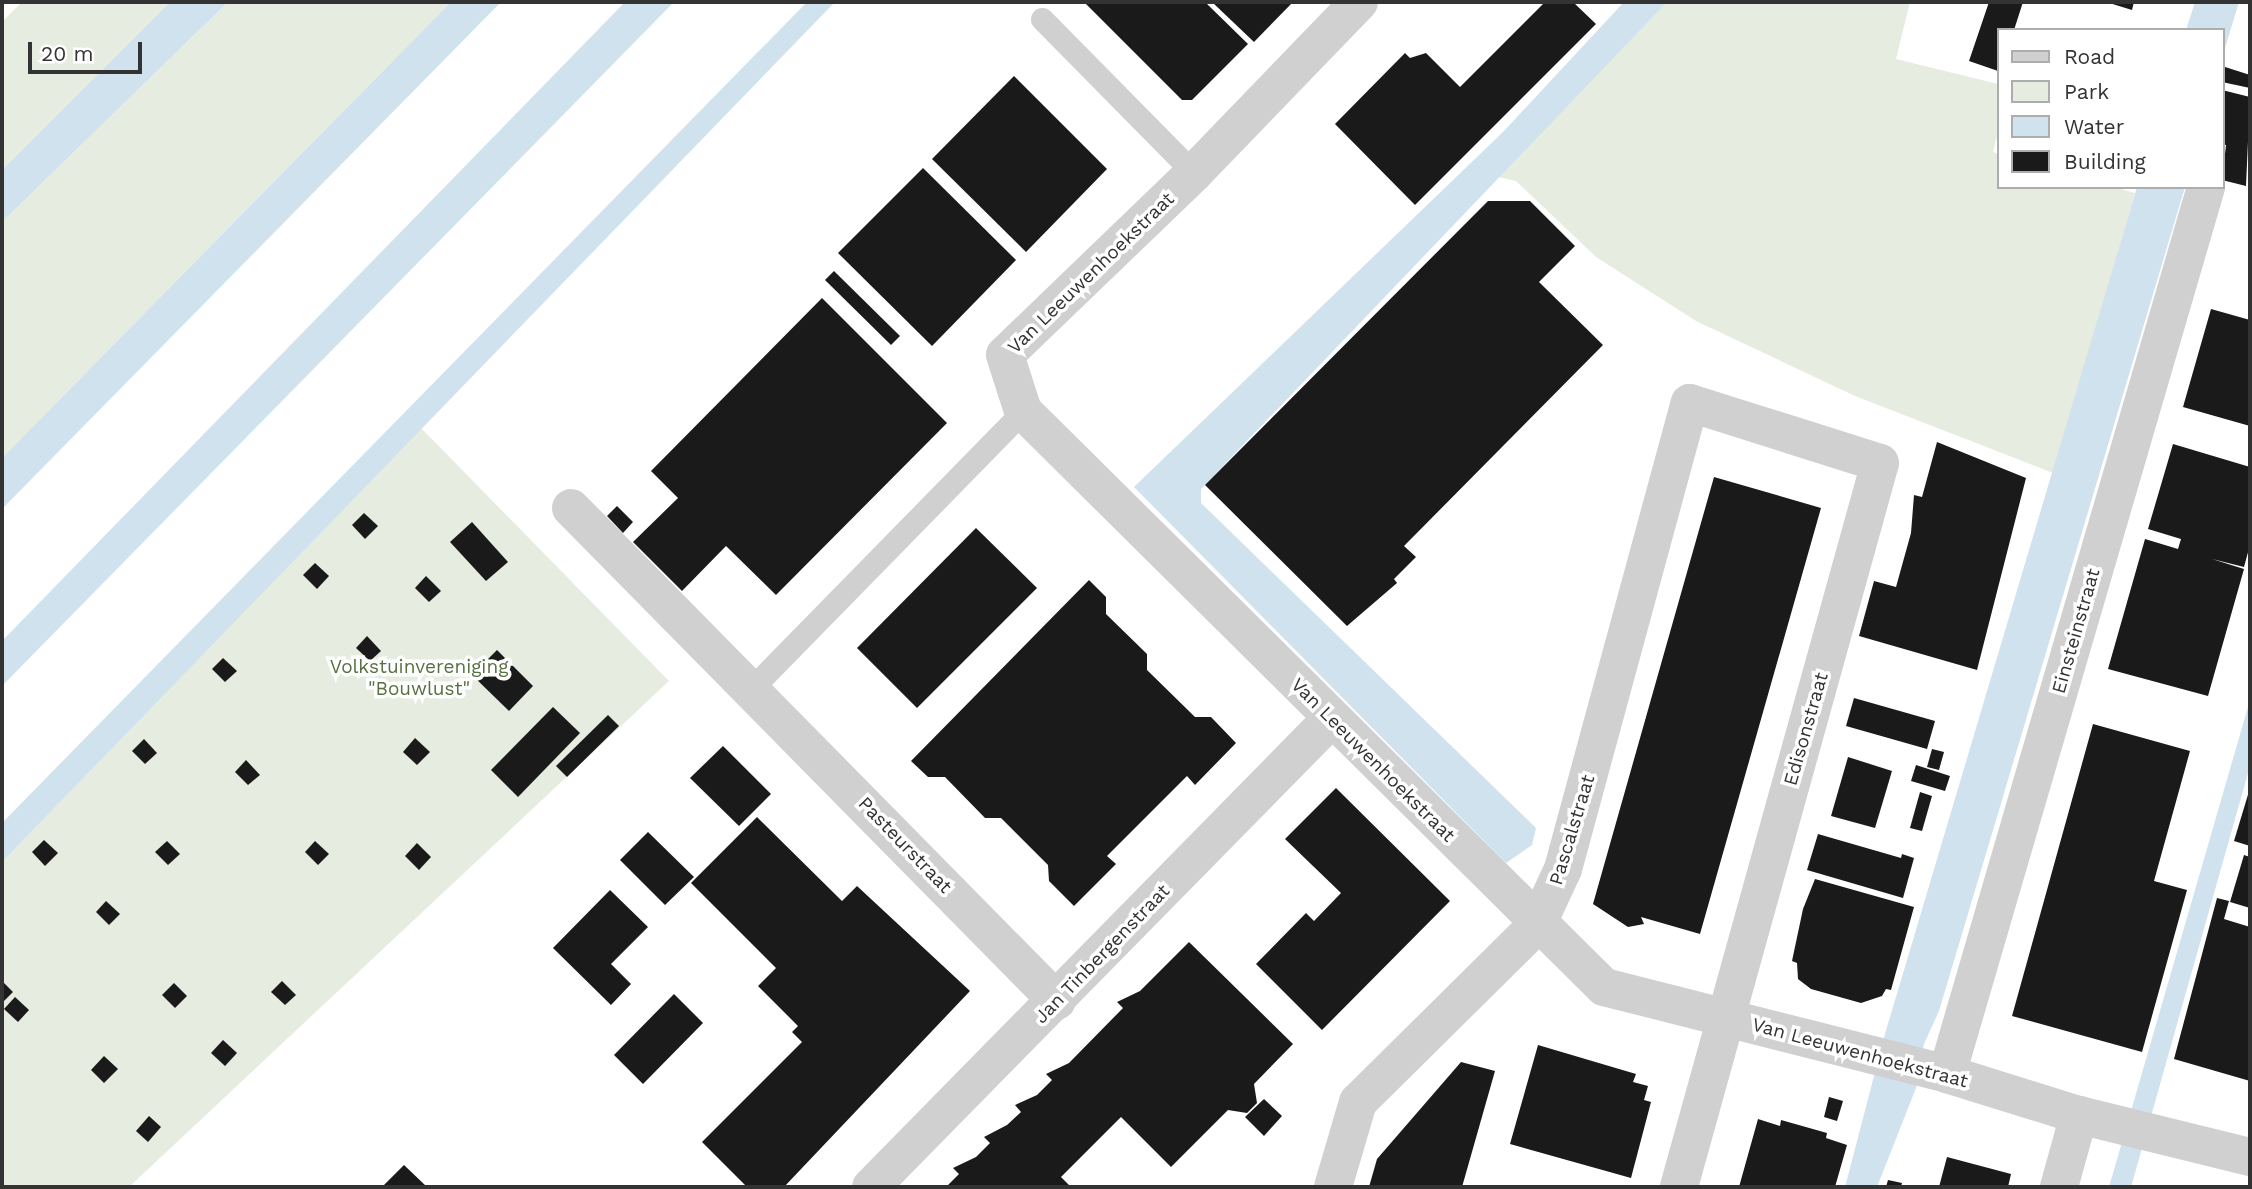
<!DOCTYPE html>
<style>
body{margin:0}
#map{position:relative;width:2252px;height:1189px;overflow:hidden;background:#fff;font-family:"Work Sans",sans-serif}
div>[style]{position:absolute}
.green>*{inset:0;background:#e6ecdf}
.water>*{inset:0;background:#cfe2ee}
.building>*{inset:0;background:#1a1a1a}
.service>*{height:23px;margin:-11.5px;padding:0 11.5px;transform-origin:11.5px;border-radius:11.5px;background:#d0d0d0}
.minor>*{height:38px;margin:-19px;padding:0 19px;transform-origin:19px;border-radius:19px;background:#d0d0d0}
span{translate:-50% -50%;white-space:nowrap;text-align:center;line-height:1.15;-webkit-text-stroke:7px #fff;paint-order:stroke}
.street-label{font-size:19px;color:#333}
.park-label{font-size:19px;color:#56703f}
.frame{position:absolute;inset:0;border:4px solid #333;pointer-events:none}
.legend{position:absolute;left:1997px;top:28px;width:228px;height:161px;box-sizing:border-box;background:#fff;border:2px solid #adadad;margin:0;padding:9px 12px;list-style:none;font-size:21px;color:#333}
.legend li{display:flex;align-items:center;gap:14px;height:35px}
.legend b{width:35px;border:2px solid #adadad}
.scale{position:absolute;left:28px;top:42px;width:114px;height:32px;box-sizing:border-box;border:4px solid #333;border-top:0;padding-left:9px;font-size:21px;line-height:24px;white-space:nowrap;color:#333;-webkit-text-stroke:5px #fff;paint-order:stroke}
</style>
<div id="map">
<div class="green">
<i style="clip-path:polygon(22px 2px,170px 2px,2px 170px,2px 22px)"></i>
<i style="clip-path:polygon(228px 2px,451px 2px,2px 458px,2px 222px)"></i>
<i style="clip-path:polygon(1667px 2px,1910px 2px,1896px 59px,1998px 84px,1998px 132px,1993px 152px,1998px 154px,1998px 187px,2114px 187px,2135px 193px,2053px 473px,1855px 396px,1696px 321px,1596px 257px,1516px 181px,1498px 177px)"></i>
<i style="clip-path:polygon(421px 428px,669px 681px,129px 1187px,2px 1187px,2px 862px)"></i>
</div>
<div class="water">
<i style="clip-path:polygon(170px 2px,228px 2px,2px 222px,2px 170px)"></i>
<i style="clip-path:polygon(451px 2px,501px 2px,2px 509px,2px 458px)"></i>
<i style="clip-path:polygon(625px 2px,674px 2px,2px 686px,2px 641px)"></i>
<i style="clip-path:polygon(807px 2px,835px 2px,2px 862px,2px 823px)"></i>
<i style="clip-path:polygon(1624px 2px,1667px 2px,1201px 489px,1201px 503px,1536px 828px,1532px 845px,1506px 863px,1134px 487px,1503px 132px)"></i>
<i style="clip-path:polygon(2195px 2px,2239px 2px,2222px 58px,2222px 30px,2186px 30px)"></i>
<i style="clip-path:polygon(2137px 187px,2185px 187px,1939px 1011px,1924px 1044px,1916px 1088px,1877px 1187px,1845px 1187px,1885px 1034px)"></i>
<i style="clip-path:polygon(2250px 700px,2250px 766px,2131px 1187px,2109px 1187px)"></i>
</div>
<div class="building">
<i style="clip-path:polygon(1088px 2px,1205px 2px,1248px 44px,1192px 100px,1182px 100px,1086px 4px)"></i>
<i style="clip-path:polygon(1212px 2px,1293px 2px,1254px 42px)"></i>
<i style="clip-path:polygon(1545px 2px,1573px 2px,1596px 24px,1415px 205px,1335px 124px,1405px 53px,1410px 58px,1426px 53px,1460px 87px)"></i>
<i style="clip-path:polygon(1989px 2px,2023px 2px,2014px 30px,1998px 30px,1998px 71px,1969px 61px)"></i>
<i style="clip-path:polygon(2106px 2px,2134px 2px,2132px 10px)"></i>
<i style="clip-path:polygon(2222px 66px,2250px 75px,2250px 88px,2222px 82px)"></i>
<i style="clip-path:polygon(1014px 76px,1107px 169px,1026px 252px,932px 159px)"></i>
<i style="clip-path:polygon(2222px 90px,2250px 97px,2246px 186px,2222px 180px,2226px 145px,2222px 144px)"></i>
<i style="clip-path:polygon(923px 168px,1016px 260px,932px 346px,838px 253px)"></i>
<i style="clip-path:polygon(1488px 201px,1530px 201px,1575px 246px,1539px 282px,1603px 345px,1404px 546px,1416px 557px,1394px 579px,1397px 583px,1347px 626px,1205px 485px)"></i>
<i style="clip-path:polygon(834px 271px,900px 336px,891px 345px,825px 280px)"></i>
<i style="clip-path:polygon(822px 298px,947px 423px,776px 595px,726px 546px,682px 591px,633px 542px,678px 498px,651px 471px)"></i>
<i style="clip-path:polygon(2211px 309px,2250px 320px,2250px 426px,2183px 407px)"></i>
<i style="clip-path:polygon(1937px 442px,2026px 478px,1977px 670px,1859px 636px,1874px 581px,1896px 587px,1911px 533px,1914px 495px,1922px 497px)"></i>
<i style="clip-path:polygon(2173px 444px,2250px 467px,2250px 545px,2244px 567px,2212px 559px,2244px 569px,2208px 696px,2108px 669px,2145px 539px,2178px 549px,2181px 539px,2148px 529px)"></i>
<i style="clip-path:polygon(1714px 477px,1821px 508px,1700px 934px,1641px 917px,1644px 924px,1628px 927px,1593px 904px)"></i>
<i style="clip-path:polygon(617px 506px,633px 522px,623px 533px,607px 516px)"></i>
<i style="clip-path:polygon(364px 513px,378px 526px,365px 539px,352px 525px)"></i>
<i style="clip-path:polygon(472px 522px,508px 562px,486px 581px,450px 542px)"></i>
<i style="clip-path:polygon(976px 528px,1037px 588px,917px 708px,857px 648px)"></i>
<i style="clip-path:polygon(315px 563px,329px 576px,317px 589px,303px 575px)"></i>
<i style="clip-path:polygon(426px 576px,441px 591px,429px 602px,415px 588px)"></i>
<i style="clip-path:polygon(1089px 580px,1106px 597px,1106px 614px,1147px 654px,1147px 670px,1195px 717px,1211px 717px,1236px 743px,1195px 785px,1187px 776px,1107px 856px,1116px 864px,1074px 906px,1049px 881px,1048px 865px,1001px 818px,985px 818px,945px 777px,928px 777px,911px 761px)"></i>
<i style="clip-path:polygon(367px 636px,381px 651px,370px 661px,356px 648px)"></i>
<i style="clip-path:polygon(497px 650px,533px 686px,509px 711px,472px 675px)"></i>
<i style="clip-path:polygon(223px 658px,237px 671px,225px 682px,212px 669px)"></i>
<i style="clip-path:polygon(1854px 698px,1935px 721px,1927px 749px,1846px 726px)"></i>
<i style="clip-path:polygon(553px 707px,580px 733px,518px 797px,491px 770px)"></i>
<i style="clip-path:polygon(608px 715px,619px 726px,567px 777px,556px 766px)"></i>
<i style="clip-path:polygon(2093px 724px,2190px 751px,2154px 881px,2187px 890px,2142px 1052px,2012px 1016px)"></i>
<i style="clip-path:polygon(415px 738px,430px 752px,417px 765px,403px 752px)"></i>
<i style="clip-path:polygon(144px 739px,157px 753px,145px 764px,132px 751px)"></i>
<i style="clip-path:polygon(723px 746px,771px 794px,739px 826px,690px 778px)"></i>
<i style="clip-path:polygon(1932px 749px,1944px 752px,1939px 770px,1927px 767px)"></i>
<i style="clip-path:polygon(1848px 757px,1892px 771px,1875px 828px,1831px 816px)"></i>
<i style="clip-path:polygon(246px 760px,260px 775px,248px 785px,235px 772px)"></i>
<i style="clip-path:polygon(1916px 765px,1950px 776px,1945px 791px,1911px 781px)"></i>
<i style="clip-path:polygon(1336px 788px,1450px 901px,1322px 1030px,1256px 964px,1306px 913px,1314px 921px,1341px 893px,1285px 839px)"></i>
<i style="clip-path:polygon(2250px 788px,2250px 846px,2234px 841px)"></i>
<i style="clip-path:polygon(1920px 792px,1932px 796px,1922px 831px,1910px 828px)"></i>
<i style="clip-path:polygon(757px 817px,842px 901px,857px 886px,970px 991px,784px 1187px,747px 1187px,702px 1142px,802px 1042px,792px 1032px,798px 1026px,758px 986px,776px 968px,691px 883px)"></i>
<i style="clip-path:polygon(648px 832px,694px 877px,665px 905px,620px 860px)"></i>
<i style="clip-path:polygon(1818px 834px,1901px 858px,1902px 854px,1914px 858px,1903px 898px,1807px 870px)"></i>
<i style="clip-path:polygon(44px 840px,58px 853px,45px 866px,32px 852px)"></i>
<i style="clip-path:polygon(167px 841px,180px 854px,168px 865px,155px 852px)"></i>
<i style="clip-path:polygon(315px 841px,329px 854px,318px 865px,305px 852px)"></i>
<i style="clip-path:polygon(417px 843px,431px 857px,419px 870px,405px 856px)"></i>
<i style="clip-path:polygon(2244px 855px,2250px 857px,2250px 908px,2230px 902px)"></i>
<i style="clip-path:polygon(1815px 879px,1914px 907px,1891px 990px,1886px 989px,1882px 996px,1861px 1003px,1811px 989px,1798px 979px,1797px 963px,1792px 961px,1803px 909px)"></i>
<i style="clip-path:polygon(610px 890px,648px 927px,611px 964px,631px 984px,611px 1005px,553px 948px)"></i>
<i style="clip-path:polygon(2217px 898px,2229px 901px,2224px 919px,2250px 927px,2250px 1081px,2174px 1059px)"></i>
<i style="clip-path:polygon(106px 901px,120px 914px,109px 925px,96px 912px)"></i>
<i style="clip-path:polygon(1189px 942px,1293px 1044px,1254px 1084px,1257px 1103px,1247px 1113px,1228px 1110px,1171px 1167px,1121px 1117px,1061px 1177px,1071px 1187px,946px 1187px,959px 1174px,953px 1168px,976px 1157px,990px 1143px,984px 1137px,1007px 1125px,1021px 1112px,1015px 1105px,1037px 1095px,1052px 1080px,1046px 1074px,1069px 1063px,1123px 1008px,1117px 1002px,1140px 991px)"></i>
<i style="clip-path:polygon(2px 981px,13px 992px,2px 1003px)"></i>
<i style="clip-path:polygon(282px 981px,296px 995px,285px 1005px,271px 992px)"></i>
<i style="clip-path:polygon(174px 983px,187px 996px,175px 1008px,162px 995px)"></i>
<i style="clip-path:polygon(674px 994px,703px 1023px,643px 1084px,614px 1055px)"></i>
<i style="clip-path:polygon(15px 997px,29px 1010px,18px 1022px,4px 1009px)"></i>
<i style="clip-path:polygon(223px 1040px,237px 1053px,225px 1066px,211px 1053px)"></i>
<i style="clip-path:polygon(1538px 1045px,1636px 1074px,1633px 1082px,1648px 1086px,1644px 1100px,1651px 1102px,1631px 1178px,1510px 1144px)"></i>
<i style="clip-path:polygon(104px 1056px,118px 1069px,104px 1083px,91px 1070px)"></i>
<i style="clip-path:polygon(1461px 1062px,1495px 1071px,1462px 1187px,1369px 1187px,1377px 1159px)"></i>
<i style="clip-path:polygon(1829px 1097px,1843px 1101px,1837px 1121px,1824px 1117px)"></i>
<i style="clip-path:polygon(1264px 1099px,1282px 1116px,1264px 1136px,1245px 1117px)"></i>
<i style="clip-path:polygon(149px 1116px,161px 1127px,148px 1142px,136px 1131px)"></i>
<i style="clip-path:polygon(1758px 1119px,1780px 1126px,1781px 1120px,1827px 1133px,1826px 1138px,1847px 1145px,1835px 1187px,1739px 1187px)"></i>
<i style="clip-path:polygon(1947px 1157px,2011px 1174px,2008px 1187px,1939px 1187px)"></i>
<i style="clip-path:polygon(404px 1165px,427px 1187px,382px 1187px)"></i>
<i style="clip-path:polygon(1888px 1180px,1902px 1183px,1901px 1187px,1886px 1187px)"></i>
</div>
<div class="service">
<i style="left:1042px;top:19px;width:216px;rotate:45.4deg"></i>
<i style="left:752px;top:688px;width:388px;rotate:-45.6deg"></i>
</div>
<div class="minor">
<i style="left:1359px;top:2px;width:238px;rotate:134deg"></i>
<i style="left:1194px;top:173px;width:262px;rotate:136.1deg"></i>
<i style="left:1005px;top:355px;width:59px;rotate:72.2deg"></i>
<i style="left:1023px;top:411px;width:818px;rotate:44.75deg"></i>
<i style="left:1604px;top:987px;width:354px;rotate:14.2deg"></i>
<i style="left:1947px;top:1074px;width:138px;rotate:17.3deg"></i>
<i style="left:2079px;top:1115px;width:176px;rotate:13.8deg"></i>
<i style="left:571px;top:508px;width:692px;rotate:45.41deg"></i>
<i style="left:1947px;top:1074px;width:924px;rotate:-73.72deg"></i>
<i style="left:871px;top:1187px;width:656px;rotate:-45.49deg"></i>
<i style="left:1333px;top:1187px;width:89px;rotate:-73.6deg"></i>
<i style="left:1358px;top:1102px;width:252px;rotate:-44.7deg"></i>
<i style="left:1537px;top:925px;width:62px;rotate:-65.1deg"></i>
<i style="left:1563px;top:869px;width:483px;rotate:-74.8deg"></i>
<i style="left:1690px;top:403px;width:199px;rotate:17.5deg"></i>
<i style="left:1880px;top:463px;width:751px;rotate:105.52deg"></i>
<i style="left:2059px;top:1187px;width:75px;rotate:-74.5deg"></i>
</div>
<div class="street-label">
<span style="left:1091px;top:273px;rotate:-44deg">Van Leeuwenhoekstraat</span>
<span style="left:2076px;top:631px;rotate:-74deg">Einsteinstraat</span>
<span style="left:1806px;top:729px;rotate:-74deg">Edisonstraat</span>
<span style="left:1373px;top:760px;rotate:45deg">Van Leeuwenhoekstraat</span>
<span style="left:1572px;top:830px;rotate:-73deg">Pascalstraat</span>
<span style="left:905px;top:845px;rotate:46deg">Pasteurstraat</span>
<span style="left:1102px;top:954px;rotate:-46deg">Jan Tinbergenstraat</span>
<span style="left:1860px;top:1053px;rotate:15deg">Van Leeuwenhoekstraat</span>
</div>
<div class="park-label">
<span style="left:419px;top:678px">Volkstuinvereniging<br>"Bouwlust"</span>
</div>
<div class="frame"></div>
<ul class="legend">
<li><b style="height:9px;background:#d0d0d0"></b>Road</li>
<li><b style="height:19px;background:#e6ecdf"></b>Park</li>
<li><b style="height:19px;background:#cfe2ee"></b>Water</li>
<li><b style="height:19px;background:#1a1a1a"></b>Building</li>
</ul>
<div class="scale">20 m</div>
</div>
